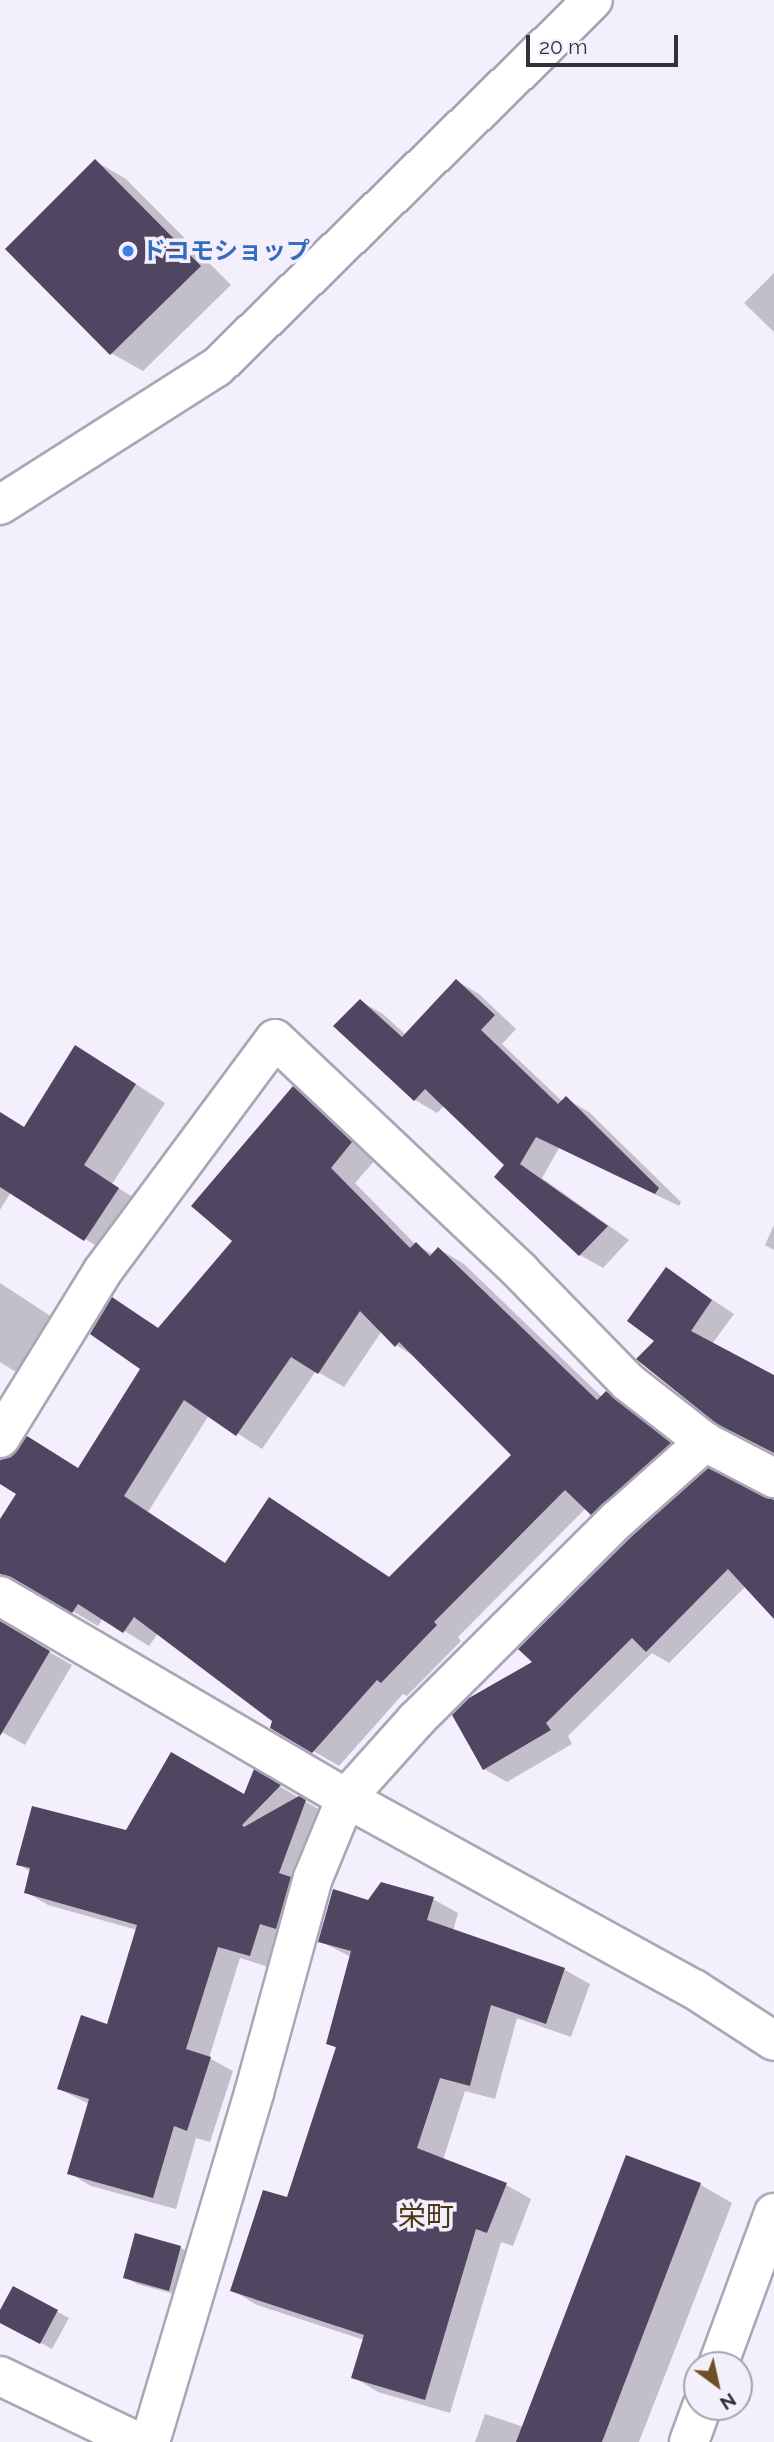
<!DOCTYPE html>
<meta charset="utf-8">
<style>
body{margin:0}
#map{position:relative;width:774px;height:2442px;overflow:hidden;background:#f4effd;font-family:Raleway,"Noto Sans JP",sans-serif}
div>[style]{position:absolute}
.shadow>*{inset:0;background:#0003}
.building>*{inset:0;background:#514662}
.roads{filter:drop-shadow(2px 0 #aba6b6) drop-shadow(-2px 0 #aba6b6) drop-shadow(0 2px #aba6b6) drop-shadow(0 -2px #aba6b6)}
.minor>*{height:38px;margin:-19px;padding:0 19px;transform-origin:19px;border-radius:19px;background:#fff}
.dots>*{width:19px;height:19px;translate:-50% -50%;box-sizing:border-box;border:4px solid #f4effd;border-radius:50%}
span{translate:-50% -50%;white-space:nowrap;text-align:center;line-height:1.15;-webkit-text-stroke:7px #f4effd;paint-order:stroke}
.shop-label{font-size:24px;color:#366cbe;font-weight:700}
.left{translate:0 -50%;text-align:left}
.quarter-label{font-size:28px;color:#4d3613}
.north{position:absolute;left:683px;top:2351px;width:70px;height:70px;box-sizing:border-box;background:#f4effd;border:2px solid #a7a3ae;border-radius:50%;rotate:147deg;font-size:19px;font-weight:700;line-height:28px;text-align:center;color:#343138}
.north::after{content:'';display:block;margin:auto;width:24px;height:32px;background:#6f5025;clip-path:polygon(50% 0,100% 100%,50% 72%,0 100%)}
.scale{position:absolute;left:526px;top:35px;width:152px;height:32px;box-sizing:border-box;border:4px solid #343138;border-top:0;padding-left:9px;font-size:21px;line-height:24px;white-space:nowrap;color:#343138;-webkit-text-stroke:5px #f4effd;paint-order:stroke}
</style>
<div id="map">
<div class="shadow">
<i style="clip-path:polygon(95px 161px,126px 179px,231px 285px,143px 371px,111px 353px)"></i>
<i style="clip-path:polygon(774px 273px,774px 332px,744px 303px)"></i>
<i style="clip-path:polygon(457px 981px,479px 994px,516px 1029px,502px 1044px,563px 1102px,566px 1099px,589px 1112px,681px 1202px,679px 1206px,559px 1148px,542px 1178px,629px 1240px,603px 1268px,580px 1255px,497px 1176px,507px 1164px,445px 1105px,437px 1113px,415px 1100px,360px 1001px,383px 1014px,406px 1035px)"></i>
<i style="clip-path:polygon(105px 1064px,165px 1103px,112px 1184px,147px 1206px,114px 1257px,11px 1192px,0 1210px,0 1112px,25px 1128px)"></i>
<i style="clip-path:polygon(evenodd,293px 1088px,318px 1103px,377px 1158px,355px 1183px,416px 1245px,433px 1254px,439px 1249px,464px 1264px,602px 1397px,606px 1393px,631px 1407px,695px 1459px,617px 1528px,586px 1508px,458px 1637px,461px 1641px,407px 1696px,403px 1694px,339px 1766px,272px 1727px,275px 1721px,158px 1633px,149px 1646px,103px 1618px,98px 1626px,26px 1584px,0 1553px,0 1522px,79px 1469px,142px 1369px,113px 1299px,160px 1329px,235px 1241px,293px 1088px,382px 1331px,396px 1345px,417px 1358px,513px 1455px,391px 1578px,294px 1514px,226px 1564px,148px 1512px,209px 1415px,262px 1449px,316px 1371px,344px 1387px,382px 1331px)"></i>
<i style="clip-path:polygon(774px 1225px,774px 1250px,765px 1245px)"></i>
<i style="clip-path:polygon(666px 1269px,734px 1314px,712px 1344px,774px 1377px,774px 1434px,657px 1340px)"></i>
<i style="clip-path:polygon(0 1283px,52px 1317px,16px 1372px,0 1362px)"></i>
<i style="clip-path:polygon(774px 1516px,774px 1616px,746px 1586px,669px 1663px,652px 1653px,568px 1736px,572px 1744px,507px 1782px,484px 1769px,454px 1716px)"></i>
<i style="clip-path:polygon(2px 1625px,72px 1665px,25px 1745px,0 1731px)"></i>
<i style="clip-path:polygon(255px 1772px,327px 1814px,272px 1968px,240px 1958px,209px 2058px,233px 2071px,210px 2142px,196px 2138px,176px 2209px,91px 2186px,69px 2173px,89px 2104px,59px 2089px,108px 2026px,137px 1930px,48px 1905px,26px 1892px,31px 1872px,18px 1864px,245px 1796px)"></i>
<i style="clip-path:polygon(433px 1899px,458px 1913px,453px 1931px,565px 1970px,590px 1984px,571px 2037px,517px 2018px,495px 2099px,465px 2091px,443px 2160px,506px 2185px,531px 2199px,513px 2246px,501px 2242px,450px 2413px,378px 2392px,353px 2377px,364px 2340px,257px 2305px,232px 2290px,288px 2199px,337px 2049px,328px 2043px,351px 1957px,320px 1941px,368px 1902px)"></i>
<i style="clip-path:polygon(627px 2157px,701px 2185px,732px 2203px,639px 2442px,475px 2442px,485px 2414px,524px 2427px)"></i>
<i style="clip-path:polygon(137px 2236px,181px 2248px,193px 2254px,181px 2296px,137px 2284px,125px 2277px)"></i>
<i style="clip-path:polygon(13px 2288px,69px 2318px,52px 2349px,0 2321px,0 2313px)"></i>
</div>
<div class="building">
<i style="clip-path:polygon(95px 159px,201px 266px,110px 355px,5px 249px)"></i>
<i style="clip-path:polygon(456px 979px,495px 1015px,481px 1030px,558px 1104px,566px 1096px,659px 1188px,655px 1194px,536px 1137px,520px 1164px,608px 1226px,579px 1256px,494px 1177px,504px 1165px,425px 1089px,414px 1101px,333px 1026px,360px 999px,402px 1037px)"></i>
<i style="clip-path:polygon(75px 1045px,136px 1084px,84px 1165px,119px 1188px,84px 1241px,0 1187px,0 1112px,24px 1127px)"></i>
<i style="clip-path:polygon(evenodd,293px 1086px,352px 1142px,331px 1168px,410px 1248px,416px 1242px,430px 1256px,438px 1247px,597px 1400px,606px 1391px,671px 1443px,591px 1515px,565px 1490px,434px 1622px,437px 1625px,381px 1683px,377px 1680px,312px 1753px,270px 1728px,272px 1721px,134px 1617px,123px 1633px,78px 1604px,72px 1613px,11px 1577px,0 1574px,0 1519px,16px 1494px,0 1484px,0 1460px,11px 1457px,27px 1436px,78px 1468px,140px 1369px,90px 1334px,112px 1297px,158px 1328px,232px 1241px,191px 1206px,293px 1086px,360px 1311px,395px 1347px,399px 1342px,511px 1455px,389px 1577px,269px 1497px,225px 1563px,124px 1496px,184px 1400px,236px 1436px,291px 1357px,318px 1374px,360px 1311px)"></i>
<i style="clip-path:polygon(666px 1267px,712px 1300px,691px 1331px,774px 1375px,774px 1453px,717px 1424px,636px 1359px,654px 1341px,627px 1321px)"></i>
<i style="clip-path:polygon(708px 1468px,774px 1500px,774px 1619px,728px 1569px,646px 1652px,632px 1638px,546px 1723px,551px 1730px,483px 1770px,452px 1715px,469px 1698px,532px 1662px,518px 1649px,632px 1536px)"></i>
<i style="clip-path:polygon(0 1621px,50px 1651px,0 1736px)"></i>
<i style="clip-path:polygon(171px 1752px,244px 1794px,254px 1769px,281px 1785px,242px 1825px,244px 1827px,299px 1796px,306px 1800px,279px 1873px,291px 1877px,276px 1929px,260px 1924px,250px 1956px,218px 1947px,186px 2049px,211px 2057px,187px 2131px,174px 2126px,153px 2198px,67px 2174px,89px 2099px,57px 2089px,81px 2015px,107px 2024px,137px 1925px,24px 1893px,30px 1868px,16px 1865px,32px 1806px,126px 1830px)"></i>
<i style="clip-path:polygon(381px 1882px,434px 1897px,427px 1920px,565px 1968px,546px 2024px,491px 2005px,470px 2086px,440px 2078px,417px 2148px,507px 2183px,487px 2233px,476px 2229px,425px 2400px,351px 2378px,364px 2335px,230px 2291px,263px 2190px,287px 2197px,336px 2047px,326px 2044px,351px 1951px,318px 1942px,333px 1889px,368px 1900px)"></i>
<i style="clip-path:polygon(626px 2155px,701px 2183px,602px 2442px,516px 2442px)"></i>
<i style="clip-path:polygon(135px 2233px,181px 2246px,169px 2291px,123px 2278px)"></i>
<i style="clip-path:polygon(13px 2286px,58px 2310px,40px 2344px,0 2323px,0 2310px)"></i>
</div>
<div class="roads">
<div class="minor">
<i style="left:0;top:505px;width:257px;rotate:-32.5deg"></i>
<i style="left:217px;top:367px;width:525px;rotate:-44.31deg"></i>
<i style="left:0;top:1438px;width:195px;rotate:-58.4deg"></i>
<i style="left:102px;top:1272px;width:290px;rotate:-53.4deg"></i>
<i style="left:275px;top:1039px;width:339px;rotate:43.4deg"></i>
<i style="left:521px;top:1272px;width:153px;rotate:45.8deg"></i>
<i style="left:628px;top:1382px;width:98px;rotate:37.9deg"></i>
<i style="left:705px;top:1442px;width:78px;rotate:27.6deg"></i>
<i style="left:0;top:1596px;width:401px;rotate:30.3deg"></i>
<i style="left:346px;top:1798px;width:397px;rotate:28.8deg"></i>
<i style="left:694px;top:1989px;width:95px;rotate:33deg"></i>
<i style="left:718px;top:2365px;width:162px;rotate:-69.8deg"></i>
<i style="left:0;top:2376px;width:153px;rotate:25.6deg"></i>
<i style="left:150px;top:2442px;width:364px;rotate:-73.4deg"></i>
<i style="left:254px;top:2093px;width:223px;rotate:-74.7deg"></i>
<i style="left:313px;top:1878px;width:87px;rotate:-67.6deg"></i>
<i style="left:346px;top:1798px;width:105px;rotate:-48.1deg"></i>
<i style="left:416px;top:1720px;width:284px;rotate:-44.9deg"></i>
<i style="left:617px;top:1520px;width:118px;rotate:-41.6deg"></i>
<i style="left:689px;top:2442px;width:37px;rotate:-70deg"></i>
</div>
</div>
<div class="dots">
<i style="left:128px;top:251px;background:#3f7fe0"></i>
</div>
<div class="shop-label">
<span class="left" style="left:142px;top:251px">ドコモショップ</span>
</div>
<div class="quarter-label">
<span style="left:426px;top:2217px">栄町</span>
</div>
<div class="north">N</div>
<div class="scale">20 m</div>
</div>
